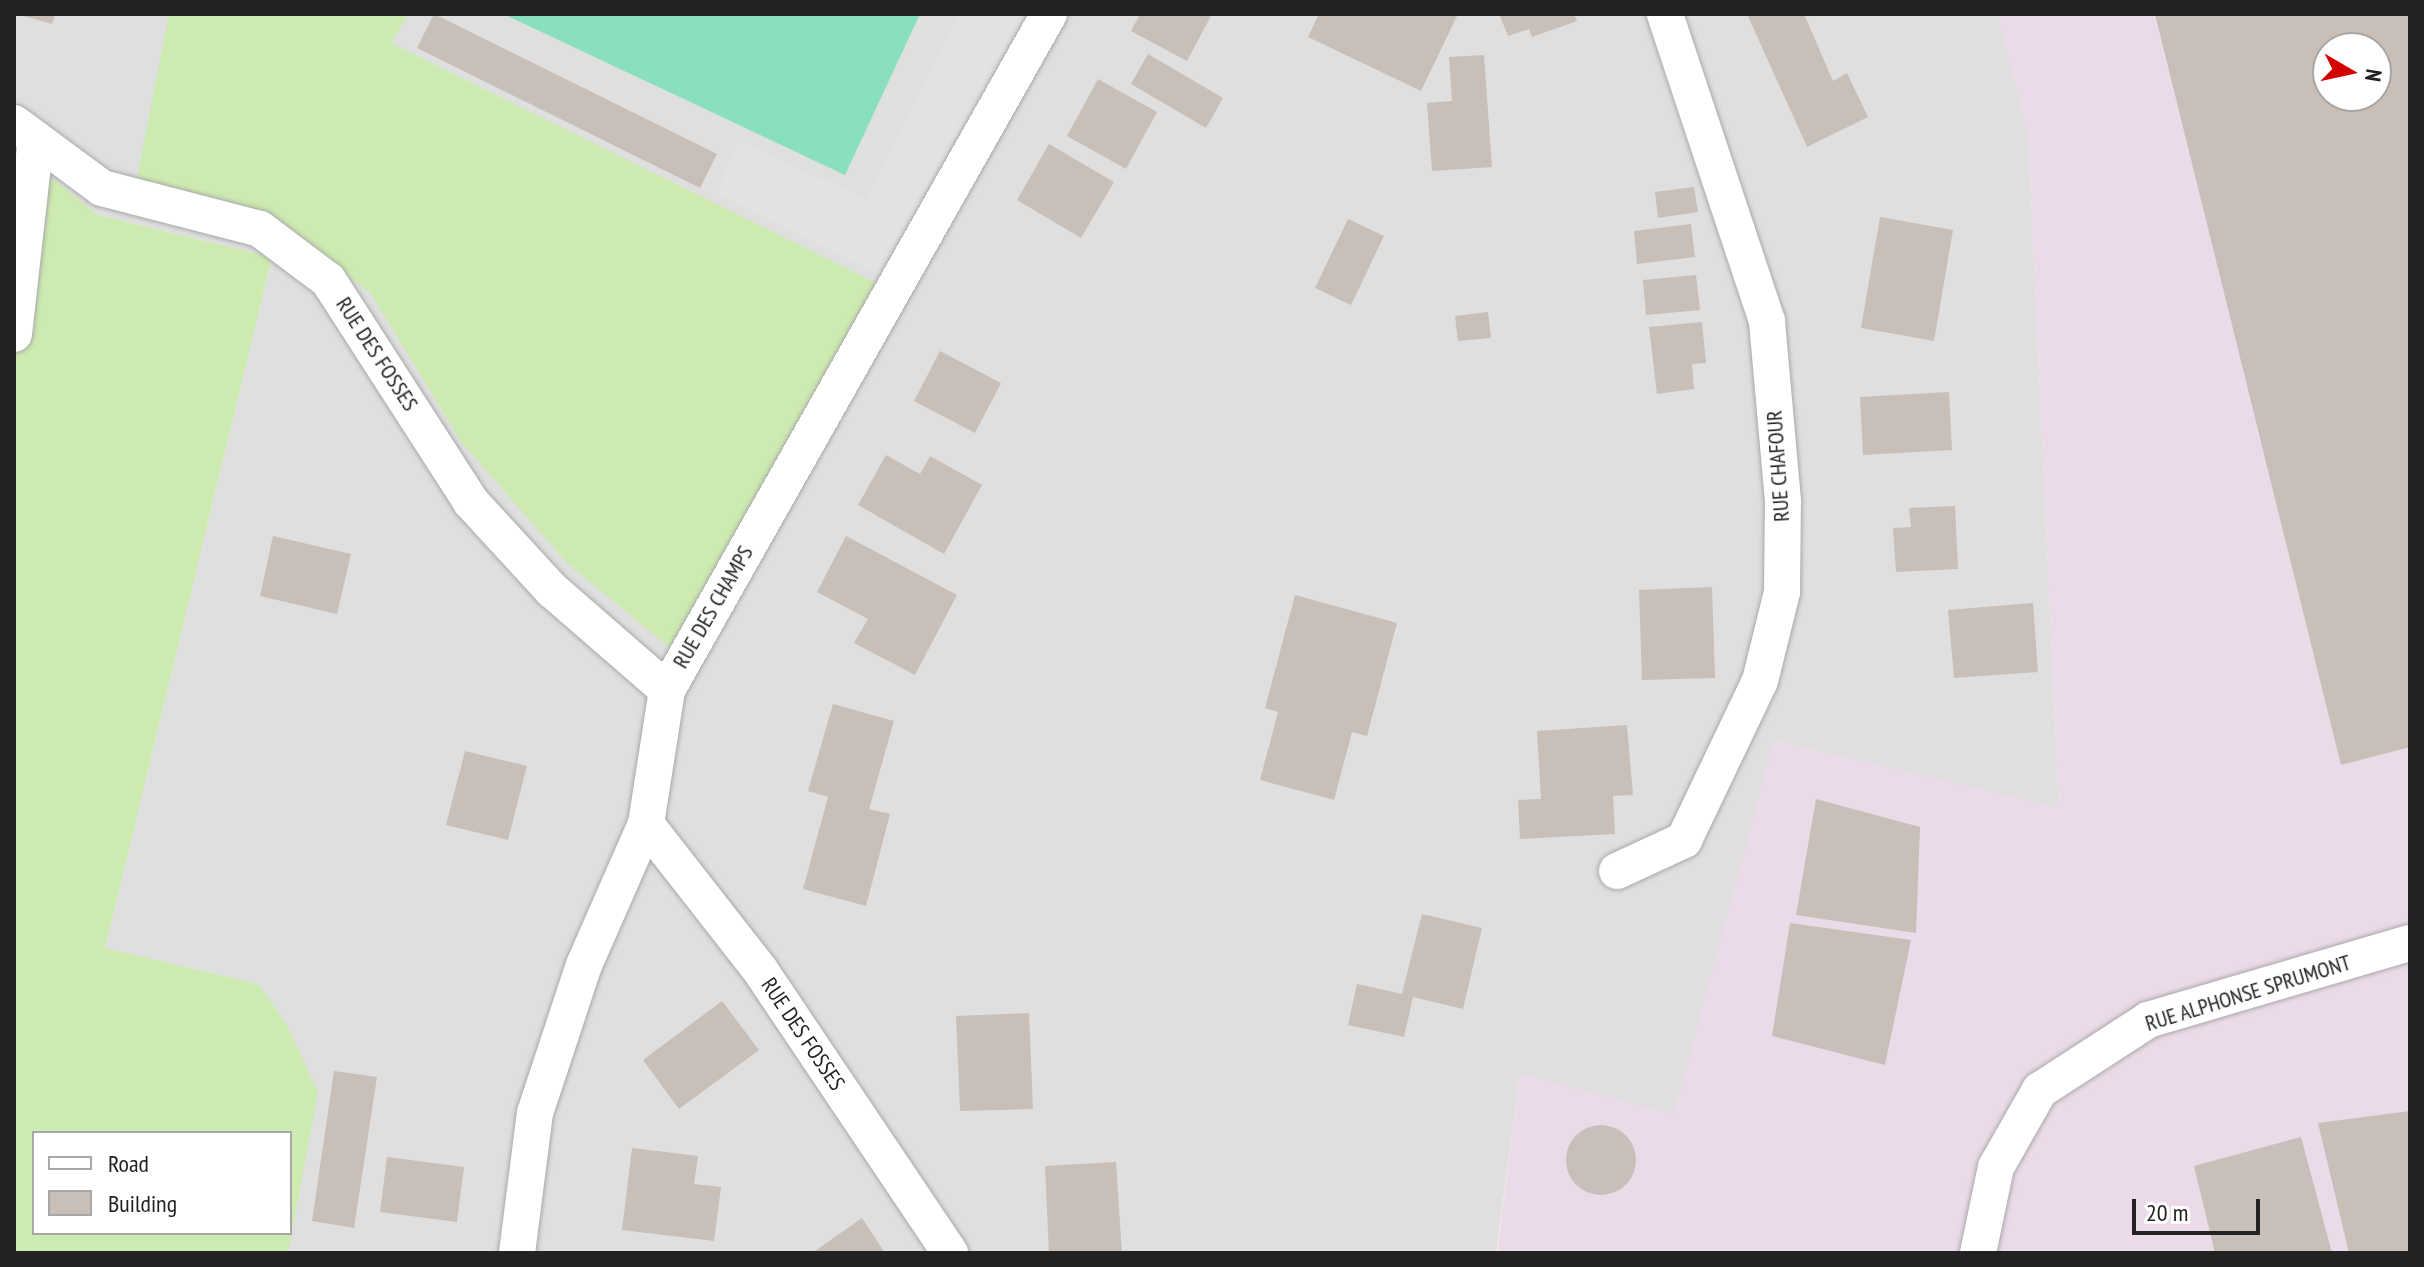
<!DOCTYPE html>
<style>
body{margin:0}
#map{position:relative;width:2424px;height:1267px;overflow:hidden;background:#f2efe9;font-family:"PT Sans Narrow",sans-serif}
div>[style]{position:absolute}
.residential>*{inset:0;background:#e0dfdf}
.industrial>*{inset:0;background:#ebdbe8}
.grass>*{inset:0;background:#cdebb0}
.pitch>*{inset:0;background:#88e0be}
.parking>*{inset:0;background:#e2e2e2}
.building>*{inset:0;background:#c7bfb8}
.round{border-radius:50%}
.roads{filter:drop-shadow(0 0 2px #a9a9a9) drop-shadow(0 0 2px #a9a9a9)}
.minor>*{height:36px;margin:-18px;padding:0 18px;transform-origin:18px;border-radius:18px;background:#fff}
span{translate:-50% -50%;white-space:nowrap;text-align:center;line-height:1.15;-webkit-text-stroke:7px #fff;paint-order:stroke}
.street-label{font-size:22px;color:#222}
.frame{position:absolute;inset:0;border:16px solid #222;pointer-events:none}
.legend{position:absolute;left:32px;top:1131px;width:260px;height:104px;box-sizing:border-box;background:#fff;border:2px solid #a7a7a7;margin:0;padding:10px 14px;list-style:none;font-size:24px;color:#222}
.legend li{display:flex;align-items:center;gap:16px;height:40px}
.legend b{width:40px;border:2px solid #a7a7a7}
.north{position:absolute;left:2312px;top:32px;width:80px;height:80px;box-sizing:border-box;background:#fff;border:2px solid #a7a7a7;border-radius:50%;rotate:99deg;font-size:22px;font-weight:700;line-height:32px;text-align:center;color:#222}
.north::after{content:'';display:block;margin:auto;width:28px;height:36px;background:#d40000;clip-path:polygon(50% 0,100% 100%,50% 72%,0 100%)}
.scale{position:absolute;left:2132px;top:1199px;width:128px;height:36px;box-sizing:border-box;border:4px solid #222;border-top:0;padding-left:10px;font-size:24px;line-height:28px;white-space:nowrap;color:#222;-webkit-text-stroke:6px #fff;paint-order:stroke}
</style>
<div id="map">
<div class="residential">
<div style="clip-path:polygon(14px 14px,1998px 14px,2028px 130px,2059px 809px,1775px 741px,1674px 1116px,1520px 1075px,1496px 1253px,288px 1253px,317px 1092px,258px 984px,105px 948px,272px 257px,98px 215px,14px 148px)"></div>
</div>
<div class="industrial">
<div style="clip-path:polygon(evenodd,1998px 14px,2410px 14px,2410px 1253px,1497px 1253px,1520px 1074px,1674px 1115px,1774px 741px,2059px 808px,2028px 130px,1998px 14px,2328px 48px,2376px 48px,2376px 96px,2328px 96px,2328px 48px)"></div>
</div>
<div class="grass">
<div style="clip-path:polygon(169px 14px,409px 14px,391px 43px,884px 287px,681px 657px,567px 563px,462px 443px,371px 294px,291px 230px,137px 178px)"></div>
<div style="clip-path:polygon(evenodd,14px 148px,98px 215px,272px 257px,105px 948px,258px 984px,286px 1023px,318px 1092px,288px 1253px,14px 1253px,14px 148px,34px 1133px,290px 1133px,290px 1233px,34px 1233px,34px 1133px)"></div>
</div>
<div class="pitch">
<div style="clip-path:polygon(503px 14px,920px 14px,845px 175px)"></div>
</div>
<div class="parking">
<div style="clip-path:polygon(959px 14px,1036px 14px,893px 282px,717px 194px,738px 141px,866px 199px)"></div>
</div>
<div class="building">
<div style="clip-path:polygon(17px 14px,55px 14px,52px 24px)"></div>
<div style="clip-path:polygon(434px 14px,717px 154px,700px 188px,417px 48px)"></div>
<div style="clip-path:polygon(1140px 14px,1212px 14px,1187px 61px,1131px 31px)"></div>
<div style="clip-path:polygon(1319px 14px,1458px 14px,1421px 91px,1308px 37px)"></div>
<div style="clip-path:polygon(1499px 14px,1574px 14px,1577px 21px,1532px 37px,1529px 29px,1508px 36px)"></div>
<div style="clip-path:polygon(1747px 14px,1804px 14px,1833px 81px,1847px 73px,1868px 117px,1807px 147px)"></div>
<div style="clip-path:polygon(evenodd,2155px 14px,2410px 14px,2410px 747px,2341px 765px,2155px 14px,2328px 48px,2376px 48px,2376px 96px,2328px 96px,2328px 48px)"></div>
<div style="clip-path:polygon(1148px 54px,1223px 98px,1206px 128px,1131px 84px)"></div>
<div style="clip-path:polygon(1484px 55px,1492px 167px,1432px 171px,1427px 103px,1452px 101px,1449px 57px)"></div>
<div style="clip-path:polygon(1098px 79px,1157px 112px,1126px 169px,1067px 136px)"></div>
<div style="clip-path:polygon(1049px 144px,1114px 182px,1081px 238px,1017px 200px)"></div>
<div style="clip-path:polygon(1694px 187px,1698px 212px,1658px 218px,1655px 192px)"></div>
<div style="clip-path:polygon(1880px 217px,1953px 230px,1934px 341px,1861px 328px)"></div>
<div style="clip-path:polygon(1348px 219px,1384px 236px,1351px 305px,1315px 288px)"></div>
<div style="clip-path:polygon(1691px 224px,1695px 257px,1637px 264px,1634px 231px)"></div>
<div style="clip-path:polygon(1696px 275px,1700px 310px,1646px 315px,1643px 280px)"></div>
<div style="clip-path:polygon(1488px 312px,1491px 338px,1458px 341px,1455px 316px)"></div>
<div style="clip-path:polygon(1702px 322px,1706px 363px,1692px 364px,1694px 389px,1657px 394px,1649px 327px)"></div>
<div style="clip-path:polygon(940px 351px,1001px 383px,975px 433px,914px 401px)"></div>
<div style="clip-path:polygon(1949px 392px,1952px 450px,1863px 455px,1860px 397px)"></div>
<div style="clip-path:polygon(886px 455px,920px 474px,930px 456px,982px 485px,944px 554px,858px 505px)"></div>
<div style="clip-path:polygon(1955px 506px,1958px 569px,1896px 572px,1893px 528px,1911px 527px,1909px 508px)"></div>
<div style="clip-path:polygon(273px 536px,351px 554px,337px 614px,260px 596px)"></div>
<div style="clip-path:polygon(846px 536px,957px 595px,915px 675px,854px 643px,868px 619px,817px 592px)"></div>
<div style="clip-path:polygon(1712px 587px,1715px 678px,1642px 680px,1639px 590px)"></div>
<div style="clip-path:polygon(1295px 595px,1397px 623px,1367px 736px,1352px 732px,1334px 800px,1260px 780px,1278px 712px,1265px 708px)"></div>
<div style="clip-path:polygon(2033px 603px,2038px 672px,1954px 678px,1948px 610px)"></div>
<div style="clip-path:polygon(833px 704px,894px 721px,869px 809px,890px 814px,866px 906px,803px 889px,828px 797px,808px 791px)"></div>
<div style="clip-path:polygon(1627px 725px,1633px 795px,1613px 796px,1615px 834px,1520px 839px,1518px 800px,1541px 799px,1537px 731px)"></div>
<div style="clip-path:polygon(465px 751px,527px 766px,508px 840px,446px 825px)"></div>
<div style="clip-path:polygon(1816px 799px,1920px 827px,1916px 933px,1796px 915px)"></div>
<div style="clip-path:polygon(1422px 914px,1482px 928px,1463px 1009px,1413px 997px,1404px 1037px,1348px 1025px,1357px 984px,1402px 994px)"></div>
<div style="clip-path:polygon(1790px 923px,1911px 940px,1885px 1065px,1772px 1036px)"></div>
<div style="clip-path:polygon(722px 1001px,759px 1050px,679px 1109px,643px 1060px)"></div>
<div style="clip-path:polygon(1029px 1013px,1033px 1109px,960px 1111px,956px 1016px)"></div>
<div style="clip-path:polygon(334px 1071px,377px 1077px,354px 1228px,312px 1221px)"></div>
<div style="clip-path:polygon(2410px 1111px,2410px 1253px,2349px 1253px,2318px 1123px)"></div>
<div class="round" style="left:1566px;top:1125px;width:70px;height:70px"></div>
<div style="clip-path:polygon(2301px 1137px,2332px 1253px,2215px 1253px,2194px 1166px)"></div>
<div style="clip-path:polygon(632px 1148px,698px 1156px,694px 1184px,721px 1187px,714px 1241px,622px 1230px)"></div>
<div style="clip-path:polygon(387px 1157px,464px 1167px,457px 1222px,380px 1212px)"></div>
<div style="clip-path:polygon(1116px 1162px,1122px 1253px,1049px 1253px,1045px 1166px)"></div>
<div style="clip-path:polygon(862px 1218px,885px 1253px,816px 1253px,815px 1251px)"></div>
</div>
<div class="roads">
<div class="minor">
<div style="left:14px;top:123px;width:109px;rotate:36.5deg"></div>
<div style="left:102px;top:188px;width:163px;rotate:14.5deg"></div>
<div style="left:260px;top:229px;width:85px;rotate:36.9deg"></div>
<div style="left:328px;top:280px;width:264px;rotate:57.2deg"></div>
<div style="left:471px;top:502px;width:120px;rotate:47.4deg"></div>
<div style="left:552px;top:590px;width:152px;rotate:41deg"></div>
<div style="left:14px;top:334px;width:196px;rotate:-83.6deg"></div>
<div style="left:646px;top:824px;width:185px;rotate:52deg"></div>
<div style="left:760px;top:970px;width:341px;rotate:56.1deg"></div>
<div style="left:1617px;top:871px;width:74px;rotate:-24.8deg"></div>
<div style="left:1684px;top:840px;width:176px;rotate:-64.5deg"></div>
<div style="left:1760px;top:681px;width:92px;rotate:-76.1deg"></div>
<div style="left:1782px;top:592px;width:91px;rotate:-89.4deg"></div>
<div style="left:1783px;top:501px;width:181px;rotate:-95.1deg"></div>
<div style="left:1767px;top:321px;width:324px;rotate:-108.4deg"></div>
<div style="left:517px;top:1253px;width:141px;rotate:-82.7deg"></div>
<div style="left:535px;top:1113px;width:156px;rotate:-71.7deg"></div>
<div style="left:584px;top:965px;width:154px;rotate:-66.3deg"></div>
<div style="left:646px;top:824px;width:136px;rotate:-81.1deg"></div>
<div style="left:667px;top:690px;width:776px;rotate:-60.53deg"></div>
<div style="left:1978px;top:1253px;width:88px;rotate:-78.2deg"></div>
<div style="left:1996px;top:1167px;width:89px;rotate:-60.3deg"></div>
<div style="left:2040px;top:1090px;width:129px;rotate:-32.9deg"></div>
<div style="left:2148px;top:1020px;width:273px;rotate:-16.4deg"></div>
</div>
</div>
<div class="street-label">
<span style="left:377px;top:354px;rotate:57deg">RUE DES FOSSES</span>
<span style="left:1778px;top:466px;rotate:-94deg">RUE CHAFOUR</span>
<span style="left:713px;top:607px;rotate:-60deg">RUE DES CHAMPS</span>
<span style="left:2248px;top:993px;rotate:-17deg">RUE ALPHONSE SPRUMONT</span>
<span style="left:803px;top:1034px;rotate:56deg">RUE DES FOSSES</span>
</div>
<div class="frame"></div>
<ul class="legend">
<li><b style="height:10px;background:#fff"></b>Road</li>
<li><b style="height:22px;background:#c7bfb8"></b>Building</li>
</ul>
<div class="north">N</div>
<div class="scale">20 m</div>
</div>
